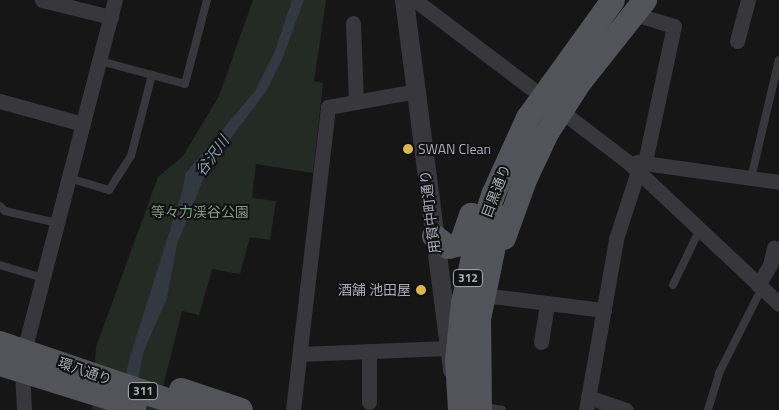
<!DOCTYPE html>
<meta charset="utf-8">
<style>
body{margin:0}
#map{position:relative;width:779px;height:410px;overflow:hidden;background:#161617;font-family:"Titillium Web","Noto Sans JP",sans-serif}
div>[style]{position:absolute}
.green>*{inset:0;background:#242b25}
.water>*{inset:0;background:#323940}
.service>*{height:8px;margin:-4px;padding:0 4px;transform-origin:4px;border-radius:4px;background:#37373c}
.minor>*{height:15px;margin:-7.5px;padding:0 7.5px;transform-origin:7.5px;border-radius:7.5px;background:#37373c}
.tertiary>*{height:19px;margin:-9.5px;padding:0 9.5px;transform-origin:9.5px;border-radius:9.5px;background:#37373c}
.primary>*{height:24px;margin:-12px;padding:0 12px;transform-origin:12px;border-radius:12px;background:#53545a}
.dots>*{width:14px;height:14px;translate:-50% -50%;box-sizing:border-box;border:2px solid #111112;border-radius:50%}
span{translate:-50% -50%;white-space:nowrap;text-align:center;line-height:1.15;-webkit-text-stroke:4px #111112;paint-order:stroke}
.shield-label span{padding:1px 4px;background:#111112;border:1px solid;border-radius:4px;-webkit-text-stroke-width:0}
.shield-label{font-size:12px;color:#a9acb6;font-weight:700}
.poi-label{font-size:14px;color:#a9acb6}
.left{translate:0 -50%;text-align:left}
.right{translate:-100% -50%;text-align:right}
.street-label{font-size:14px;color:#a9acb6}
.park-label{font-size:14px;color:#829e87}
.water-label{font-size:15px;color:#8496ac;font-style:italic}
</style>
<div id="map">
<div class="green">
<div style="clip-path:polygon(253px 0,326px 0,314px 81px,323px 83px,313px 173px,256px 164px,252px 198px,276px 201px,270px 240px,250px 237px,240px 274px,212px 269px,199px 315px,182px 311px,157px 410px,92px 410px,96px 347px,158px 177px,183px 156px,219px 96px)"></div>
</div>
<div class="water">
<div style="clip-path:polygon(292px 0,304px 0,283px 57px,267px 90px,206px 172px,177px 244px,167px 298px,143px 353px,138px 381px,119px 410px,129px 360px,183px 189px,185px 174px,255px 91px,275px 51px)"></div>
</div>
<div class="service">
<div style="left:100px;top:61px;width:88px;rotate:15.1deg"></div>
<div style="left:185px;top:84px;width:87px;rotate:-75.3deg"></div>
<div style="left:69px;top:178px;width:42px;rotate:16.7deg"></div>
<div style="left:109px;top:190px;width:40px;rotate:-57.1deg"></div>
<div style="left:131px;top:156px;width:84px;rotate:-75.5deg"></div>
<div style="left:751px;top:178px;width:121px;rotate:-76.7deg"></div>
<div style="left:0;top:206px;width:7px;rotate:45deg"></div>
<div style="left:5px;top:211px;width:53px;rotate:13deg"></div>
<div style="left:0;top:265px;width:45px;rotate:16.8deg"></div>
<div style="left:673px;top:285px;width:62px;rotate:-64.3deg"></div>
<div style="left:484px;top:407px;width:18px;rotate:9deg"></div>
<div style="left:708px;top:410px;width:39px;rotate:-73deg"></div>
<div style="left:719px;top:373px;width:95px;rotate:-63.2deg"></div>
</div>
<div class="minor">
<div style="left:42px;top:0;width:71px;rotate:13.8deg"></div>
<div style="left:415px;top:0;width:146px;rotate:37.2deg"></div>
<div style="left:353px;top:23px;width:79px;rotate:87.8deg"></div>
<div style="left:737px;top:41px;width:42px;rotate:-75deg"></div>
<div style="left:0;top:101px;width:86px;rotate:15.5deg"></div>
<div style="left:561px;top:111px;width:84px;rotate:37.3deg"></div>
<div style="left:628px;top:162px;width:207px;rotate:43.2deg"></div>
<div style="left:637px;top:162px;width:143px;rotate:8deg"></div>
<div style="left:758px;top:285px;width:23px;rotate:-59deg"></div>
<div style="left:770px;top:265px;width:18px;rotate:-77deg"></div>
<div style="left:483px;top:295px;width:122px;rotate:7.1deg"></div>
<div style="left:541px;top:342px;width:39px;rotate:-81deg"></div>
<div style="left:24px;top:351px;width:363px;rotate:-75.5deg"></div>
<div style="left:369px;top:351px;width:51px;rotate:90deg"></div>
<div style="left:300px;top:354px;width:147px;rotate:-2.3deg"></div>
<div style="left:22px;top:371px;width:39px;rotate:87deg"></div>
<div style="left:588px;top:397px;width:40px;rotate:18.9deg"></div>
<div style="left:293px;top:410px;width:305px;rotate:-83.4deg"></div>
<div style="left:328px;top:107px;width:89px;rotate:-10.3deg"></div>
<div style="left:586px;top:410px;width:174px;rotate:-80deg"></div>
<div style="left:616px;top:239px;width:71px;rotate:-72.1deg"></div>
<div style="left:638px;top:171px;width:11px;rotate:-52deg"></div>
<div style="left:645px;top:162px;width:139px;rotate:-78deg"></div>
<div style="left:674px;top:26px;width:42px;rotate:-163.3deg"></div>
</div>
<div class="tertiary">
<div style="left:404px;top:0;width:373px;rotate:82.6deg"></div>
</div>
<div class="primary">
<div style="left:434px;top:236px;width:18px;rotate:38deg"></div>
<div style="left:448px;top:247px;width:13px;rotate:-13deg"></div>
<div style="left:461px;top:244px;width:31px;rotate:-71deg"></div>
<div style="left:504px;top:238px;width:62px;rotate:-70.1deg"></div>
<div style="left:525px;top:180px;width:52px;rotate:-64.9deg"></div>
<div style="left:547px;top:133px;width:61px;rotate:-57.1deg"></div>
<div style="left:580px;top:82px;width:105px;rotate:-51.6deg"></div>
<div style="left:0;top:343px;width:208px;rotate:18.8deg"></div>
<div style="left:0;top:364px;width:141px;rotate:17.3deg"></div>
<div style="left:181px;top:390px;width:63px;rotate:18.4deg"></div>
<div style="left:460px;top:410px;width:50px;rotate:-93.4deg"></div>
<div style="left:457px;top:360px;width:57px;rotate:-84deg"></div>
<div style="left:463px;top:303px;width:47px;rotate:-77.7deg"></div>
<div style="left:473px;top:257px;width:65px;rotate:-72.1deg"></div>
<div style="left:493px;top:195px;width:85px;rotate:-65.6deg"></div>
<div style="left:528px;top:118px;width:145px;rotate:-54.2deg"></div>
<div style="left:480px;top:410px;width:91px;rotate:-90.6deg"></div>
<div style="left:479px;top:319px;width:104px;rotate:-78.4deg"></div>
</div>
<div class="dots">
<div style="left:408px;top:149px;background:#dcb749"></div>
<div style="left:421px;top:290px;background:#dcb749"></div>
</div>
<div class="shield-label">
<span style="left:468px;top:278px">312</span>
<span style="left:143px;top:391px">311</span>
</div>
<div class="poi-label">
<span class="left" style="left:418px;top:149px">SWAN Clean</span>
<span class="right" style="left:411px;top:290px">酒舗 池田屋</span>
</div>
<div class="street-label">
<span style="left:496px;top:191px;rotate:-69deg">目黒通り</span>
<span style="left:430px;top:212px;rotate:-97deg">用賀中町通り</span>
<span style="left:85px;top:371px;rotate:19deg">環八通り</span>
</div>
<div class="park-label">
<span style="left:200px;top:212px">等々力渓谷公園</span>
</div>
<div class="water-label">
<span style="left:212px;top:156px;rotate:-54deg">谷沢川</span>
</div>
</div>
